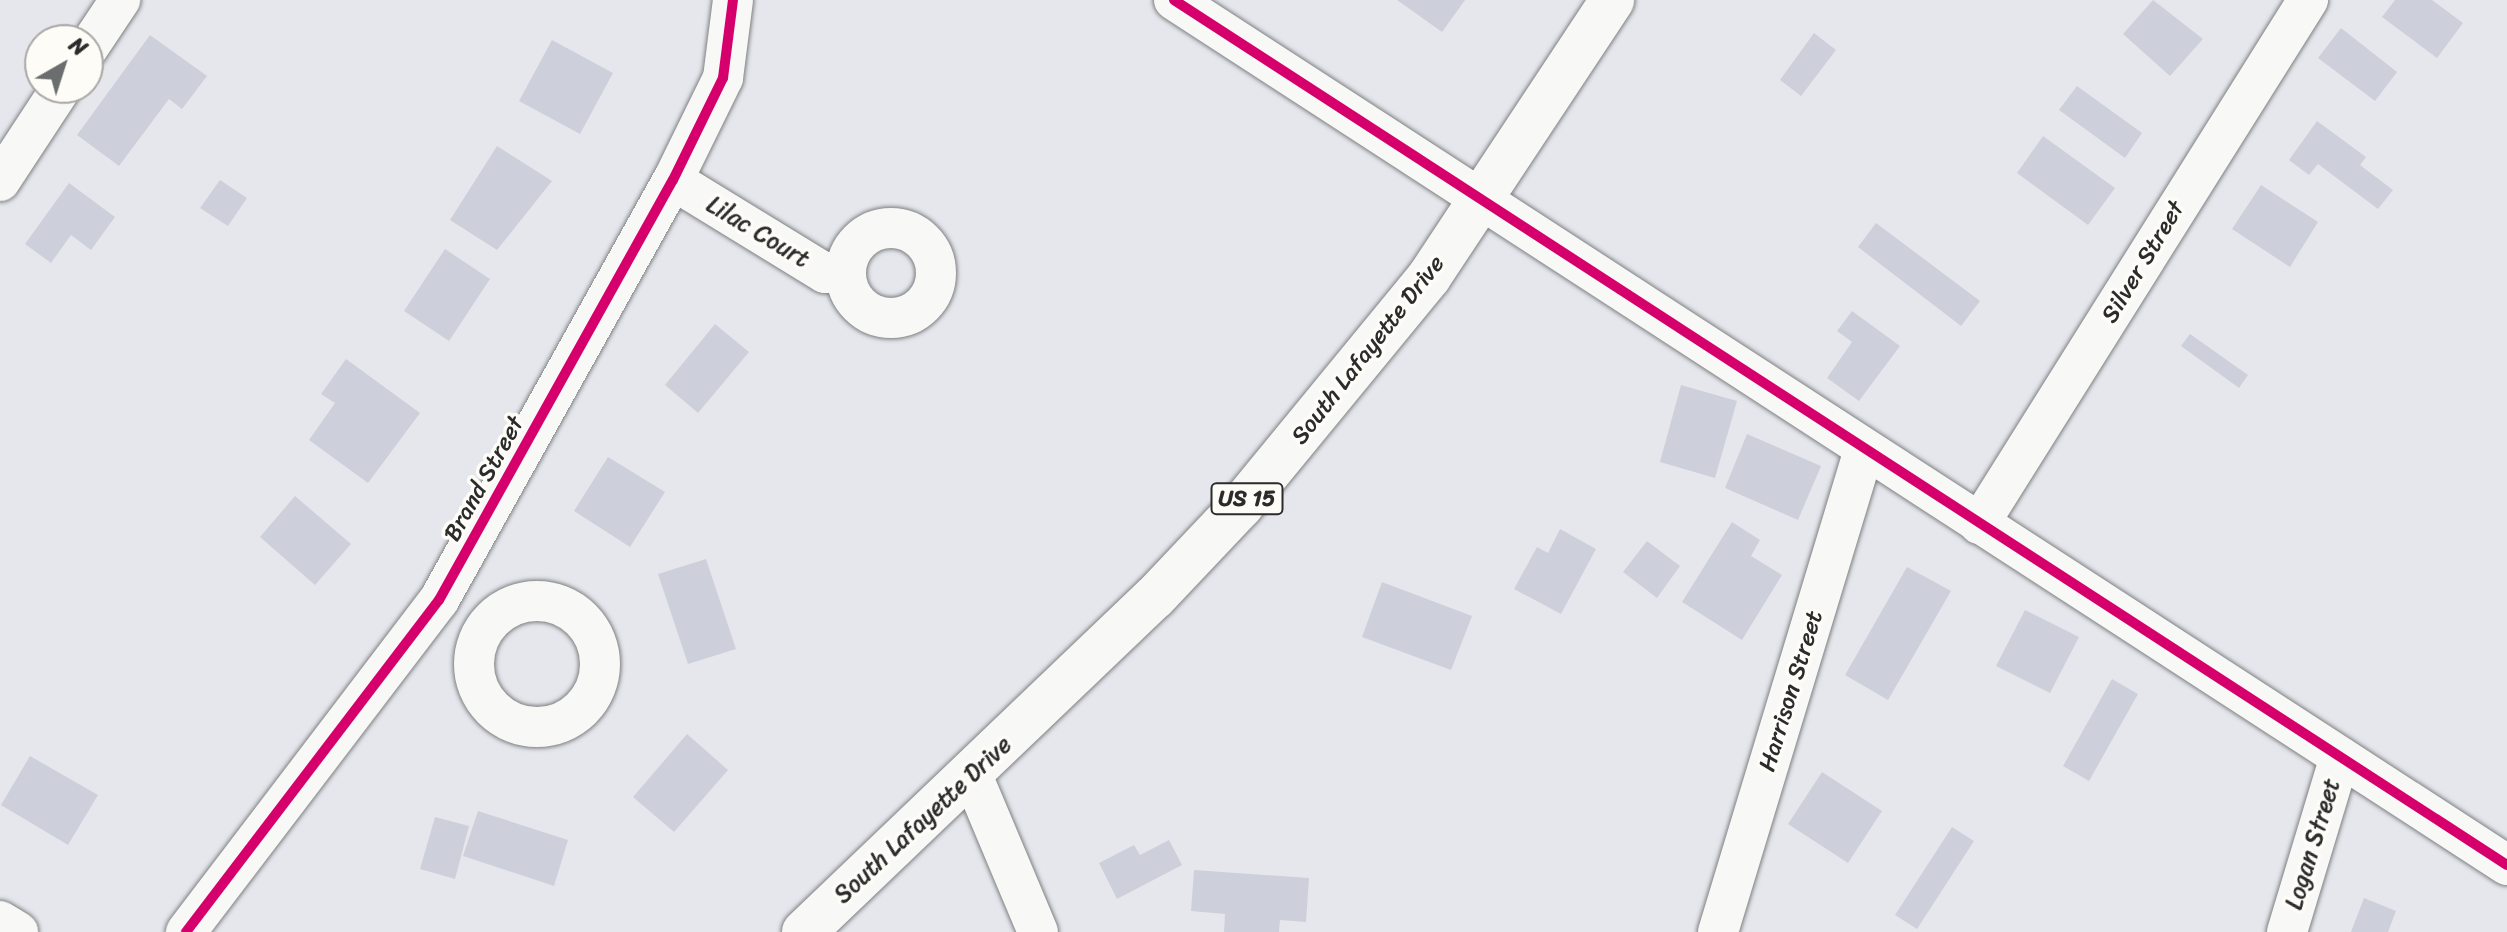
<!DOCTYPE html>
<style>
body{margin:0}
#map{position:relative;width:2507px;height:932px;overflow:hidden;background:#e6e7ed;font-family:Sriracha,sans-serif}
div>[style]{position:absolute}
.building>*{inset:0;background:#cdd0db}
.roads{filter:drop-shadow(0 0 2px #7f8082) drop-shadow(0 0 2px #7f8082)}
.minor>*{height:40px;margin:-20px;padding:0 20px;transform-origin:20px;border-radius:20px;background:#f8f8f7}
.minor>.ring{margin:-20px;padding:0;box-sizing:content-box;background:none;border:40px solid #f8f8f7;border-radius:50%}
.primary>*{height:44px;margin:-22px;padding:0 22px;transform-origin:22px;border-radius:22px;background:#f8f8f7}
.cycleway>*{height:10px;margin:-5px;padding:0 5px;transform-origin:5px;border-radius:5px;background:#d6006c}
span{translate:-50% -50%;white-space:nowrap;text-align:center;line-height:1.15;-webkit-text-stroke:7px #fdfcf7;paint-order:stroke}
.shield-label span{padding:2px 6px;background:#fdfcf7;border:2px solid;border-radius:6px;-webkit-text-stroke-width:0}
.shield-label{font-size:22px;color:#2b2b2b;font-weight:700}
.street-label{font-size:24px;color:#2b2b2b}
.north{position:absolute;left:24px;top:24px;width:80px;height:80px;box-sizing:border-box;background:#fdfcf7;border:2px solid #a9a8a5;border-radius:50%;rotate:39deg;font-size:22px;font-weight:700;line-height:32px;text-align:center;color:#2b2b2b}
.north::after{content:'';display:block;margin:auto;width:28px;height:36px;background:#6c6d6f;clip-path:polygon(50% 0,100% 100%,50% 72%,0 100%)}
</style>
<div id="map">
<div class="building">
<div style="clip-path:polygon(1397px 0,1465px 0,1442px 32px)"></div>
<div style="clip-path:polygon(2153px 0,2203px 39px,2170px 76px,2123px 34px)"></div>
<div style="clip-path:polygon(2395px 0,2432px 0,2463px 23px,2437px 58px,2382px 17px)"></div>
<div style="clip-path:polygon(2341px 28px,2397px 72px,2375px 101px,2318px 58px)"></div>
<div style="clip-path:polygon(1814px 33px,1836px 50px,1801px 96px,1780px 80px)"></div>
<div style="clip-path:polygon(150px 35px,207px 76px,182px 109px,169px 99px,119px 166px,77px 135px)"></div>
<div style="clip-path:polygon(552px 40px,613px 73px,580px 134px,519px 101px)"></div>
<div style="clip-path:polygon(2077px 86px,2142px 133px,2125px 158px,2059px 110px)"></div>
<div style="clip-path:polygon(2317px 121px,2366px 157px,2360px 165px,2393px 190px,2378px 209px,2318px 164px,2309px 175px,2289px 160px)"></div>
<div style="clip-path:polygon(2043px 136px,2115px 188px,2088px 225px,2017px 173px)"></div>
<div style="clip-path:polygon(497px 146px,552px 181px,497px 250px,450px 220px)"></div>
<div style="clip-path:polygon(220px 180px,247px 198px,228px 226px,200px 208px)"></div>
<div style="clip-path:polygon(69px 183px,115px 217px,91px 250px,71px 235px,51px 263px,25px 244px)"></div>
<div style="clip-path:polygon(2261px 185px,2318px 222px,2290px 267px,2232px 229px)"></div>
<div style="clip-path:polygon(1876px 223px,1980px 301px,1961px 326px,1858px 247px)"></div>
<div style="clip-path:polygon(445px 249px,490px 279px,449px 341px,404px 311px)"></div>
<div style="clip-path:polygon(1852px 311px,1900px 346px,1859px 401px,1827px 378px,1852px 342px,1837px 331px)"></div>
<div style="clip-path:polygon(715px 324px,749px 352px,698px 413px,665px 385px)"></div>
<div style="clip-path:polygon(2190px 334px,2248px 375px,2239px 388px,2181px 346px)"></div>
<div style="clip-path:polygon(346px 359px,420px 413px,368px 483px,309px 440px,335px 403px,321px 394px)"></div>
<div style="clip-path:polygon(1681px 385px,1737px 401px,1715px 478px,1660px 462px)"></div>
<div style="clip-path:polygon(1747px 434px,1821px 466px,1798px 520px,1725px 488px)"></div>
<div style="clip-path:polygon(608px 457px,665px 492px,630px 547px,574px 511px)"></div>
<div style="clip-path:polygon(295px 496px,351px 544px,315px 585px,260px 537px)"></div>
<div style="clip-path:polygon(1732px 522px,1760px 540px,1751px 556px,1782px 575px,1742px 640px,1682px 602px)"></div>
<div style="clip-path:polygon(1560px 529px,1596px 549px,1561px 614px,1514px 589px,1537px 547px,1548px 553px)"></div>
<div style="clip-path:polygon(1647px 541px,1680px 566px,1657px 598px,1623px 572px)"></div>
<div style="clip-path:polygon(706px 559px,736px 649px,688px 664px,658px 574px)"></div>
<div style="clip-path:polygon(1907px 567px,1951px 591px,1888px 700px,1845px 675px)"></div>
<div style="clip-path:polygon(1382px 582px,1472px 616px,1451px 670px,1362px 637px)"></div>
<div style="clip-path:polygon(2025px 610px,2079px 637px,2050px 693px,1996px 666px)"></div>
<div style="clip-path:polygon(2112px 679px,2138px 694px,2089px 781px,2063px 766px)"></div>
<div style="clip-path:polygon(687px 734px,728px 770px,674px 832px,633px 797px)"></div>
<div style="clip-path:polygon(30px 756px,98px 795px,68px 845px,1px 805px)"></div>
<div style="clip-path:polygon(1822px 772px,1882px 811px,1848px 863px,1788px 824px)"></div>
<div style="clip-path:polygon(478px 811px,568px 840px,554px 886px,463px 856px)"></div>
<div style="clip-path:polygon(435px 817px,469px 826px,455px 879px,420px 869px)"></div>
<div style="clip-path:polygon(1952px 827px,1974px 841px,1917px 929px,1895px 915px)"></div>
<div style="clip-path:polygon(1169px 840px,1182px 865px,1117px 899px,1099px 863px,1134px 845px,1140px 855px)"></div>
<div style="clip-path:polygon(1194px 870px,1309px 878px,1306px 922px,1280px 920px,1279px 932px,1224px 932px,1225px 914px,1191px 911px)"></div>
<div style="clip-path:polygon(2364px 898px,2396px 911px,2388px 932px,2351px 932px)"></div>
</div>
<div class="roads">
<div class="minor">
<div style="left:1174px;top:0;width:1589px;rotate:32.98deg"></div>
<div style="left:88px;top:48px;width:58px;rotate:-56.3deg"></div>
<div style="left:673px;top:180px;width:178px;rotate:31.5deg"></div>
<div style="left:825px;top:273px;width:20px;rotate:-3deg"></div>
<div style="left:0;top:181px;width:111px;rotate:-56.7deg"></div>
<div class="ring" style="left:846px;top:228px;width:50px;height:50px"></div>
<div style="left:1979px;top:524px;width:619px;rotate:-57.88deg"></div>
<div class="ring" style="left:474px;top:601px;width:86px;height:86px"></div>
<div style="left:972px;top:775px;width:170px;rotate:67.2deg"></div>
<div style="left:0;top:921px;width:21px;rotate:31deg"></div>
<div style="left:186px;top:932px;width:417px;rotate:-52.7deg"></div>
<div style="left:439px;top:600px;width:481px;rotate:-60.9deg"></div>
<div style="left:673px;top:180px;width:114px;rotate:-63.9deg"></div>
<div style="left:723px;top:78px;width:79px;rotate:-82.7deg"></div>
<div style="left:1718px;top:932px;width:504px;rotate:-73.15deg"></div>
<div style="left:2287px;top:932px;width:183px;rotate:-73.2deg"></div>
</div>
<div class="primary">
<div style="left:804px;top:932px;width:485px;rotate:-43.7deg"></div>
<div style="left:1155px;top:597px;width:125px;rotate:-46.6deg"></div>
<div style="left:1241px;top:506px;width:296px;rotate:-50.6deg"></div>
<div style="left:1429px;top:277px;width:332px;rotate:-56.5deg"></div>
</div>
</div>
<div class="cycleway">
<div style="left:1174px;top:0;width:1589px;rotate:32.98deg"></div>
<div style="left:186px;top:932px;width:417px;rotate:-52.7deg"></div>
<div style="left:439px;top:600px;width:481px;rotate:-60.9deg"></div>
<div style="left:673px;top:180px;width:114px;rotate:-63.9deg"></div>
<div style="left:723px;top:78px;width:79px;rotate:-82.7deg"></div>
</div>
<div class="shield-label">
<span style="left:1247px;top:499px">US 15</span>
</div>
<div class="street-label">
<span style="left:758px;top:232px;rotate:31deg">Lilac Court</span>
<span style="left:2143px;top:262px;rotate:-59deg">Silver Street</span>
<span style="left:1368px;top:350px;rotate:-52deg">South Lafayette Drive</span>
<span style="left:484px;top:479px;rotate:-61deg">Brand Street</span>
<span style="left:1791px;top:691px;rotate:-73deg">Harrison Street</span>
<span style="left:923px;top:820px;rotate:-43deg">South Lafayette Drive</span>
<span style="left:2313px;top:844px;rotate:-73deg">Logan Street</span>
</div>
<div class="north">N</div>
</div>
